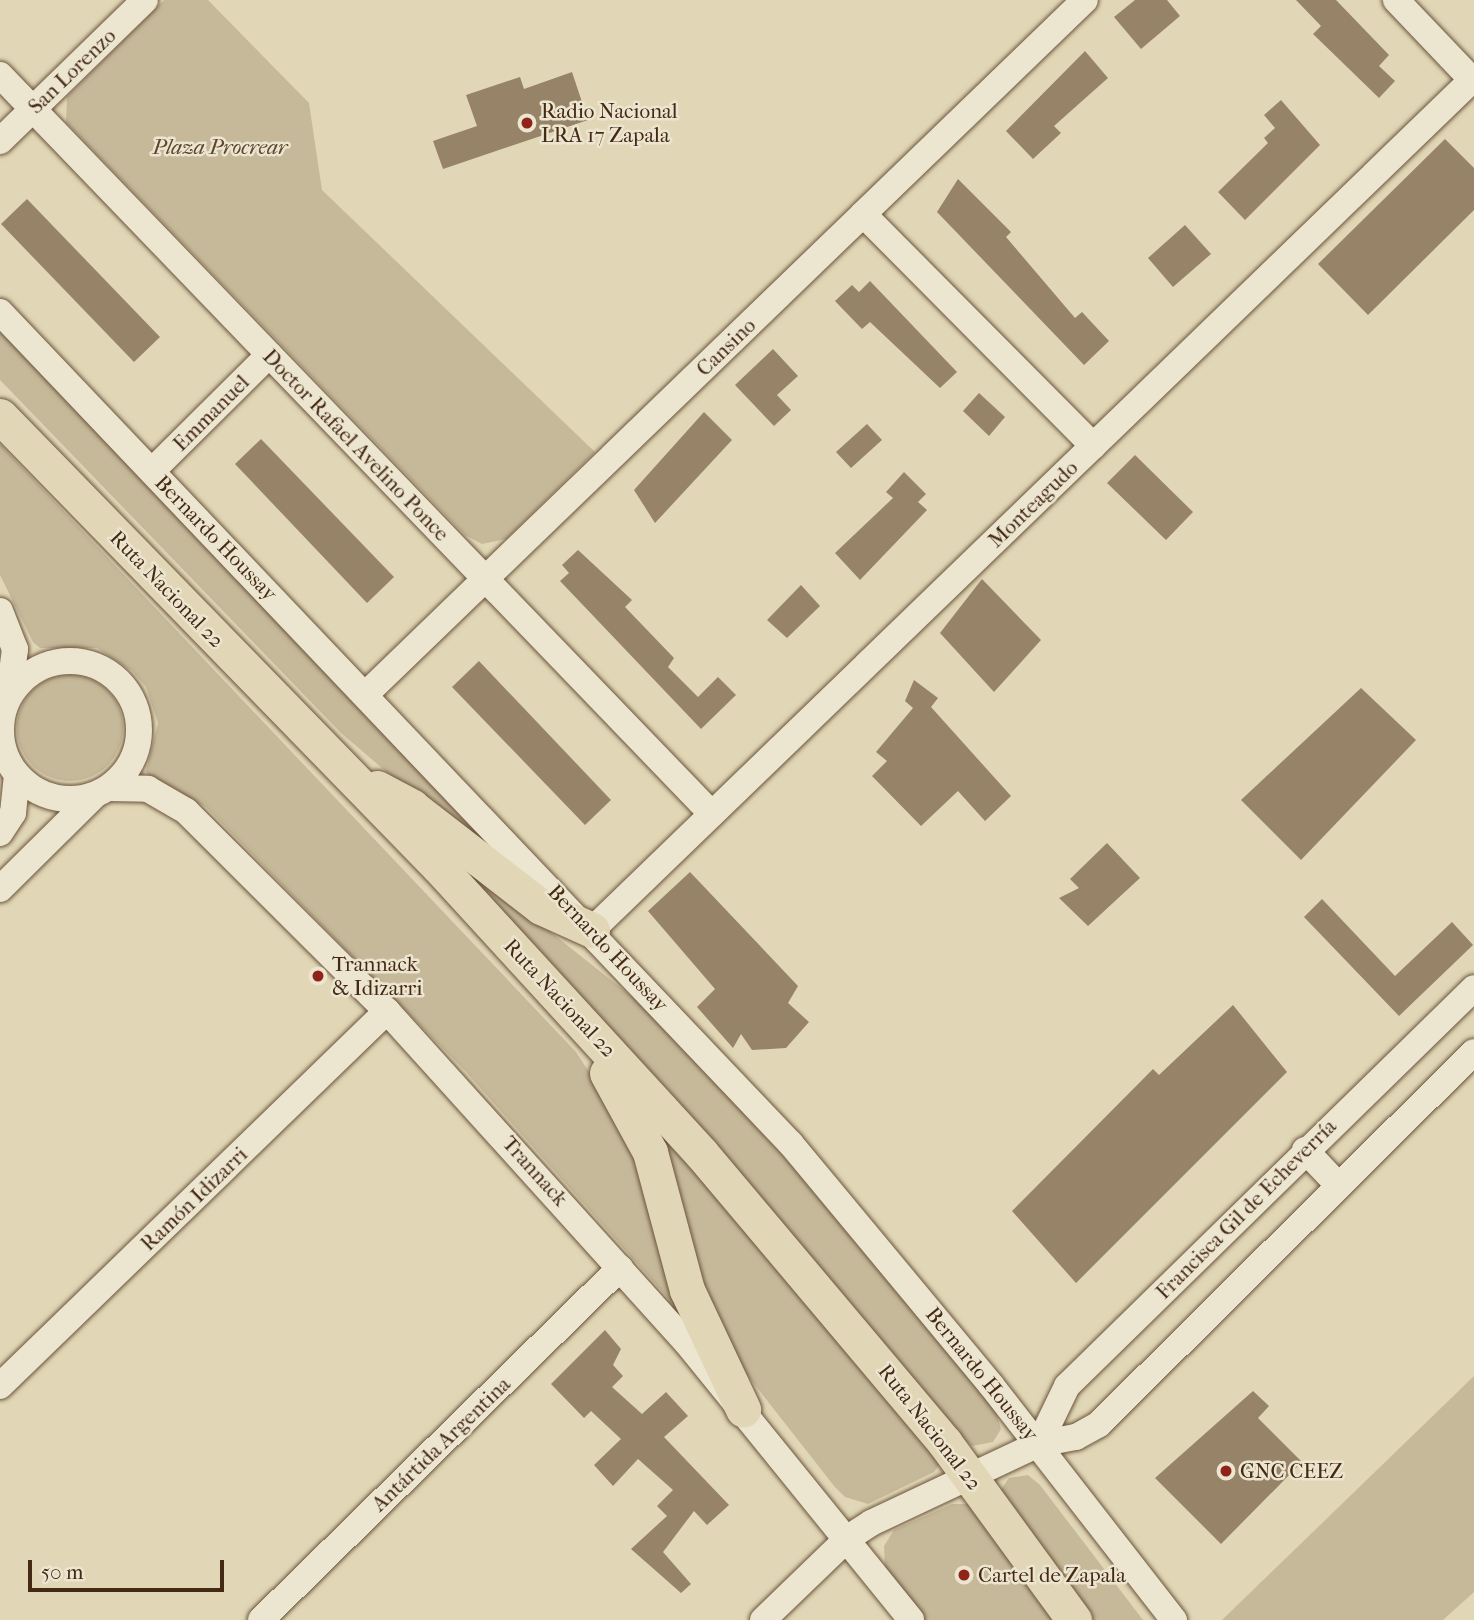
<!DOCTYPE html>
<meta charset="utf-8">
<style>
body{margin:0}
#map{position:relative;width:1474px;height:1620px;overflow:hidden;background:#e1d7b6;font-family:"IM FELL French Canon",serif}
div>[style]{position:absolute}
.green>*{inset:0;background:#c6b99a}
.round{border-radius:50%}
.building>*{inset:0;background:#968368}
.roads{filter:drop-shadow(0 0 2px #6b543c) drop-shadow(0 0 2px #6b543c)}
.minor>*{height:26px;margin:-13px;padding:0 13px;transform-origin:13px;border-radius:13px;background:#ece5d0}
.minor>.ring{margin:-13px;padding:0;box-sizing:content-box;background:none;border:26px solid #ece5d0;border-radius:50%}
.major>*{height:35px;margin:-17.5px;padding:0 17.5px;transform-origin:17.5px;border-radius:17.5px;background:#e1d7b6}
.dots>*{width:19px;height:19px;translate:-50% -50%;box-sizing:border-box;border:4px solid #ece5d0;border-radius:50%}
span{translate:-50% -50%;white-space:nowrap;text-align:center;line-height:1.15;-webkit-text-stroke:5px #ece5d0;paint-order:stroke}
.street-label{font-size:21px;color:#442914}
.poi-label{font-size:21px;color:#442914}
.left{translate:0 -50%;text-align:left}
.park-label{font-size:21px;color:#5e462f;font-style:italic}
.scale{position:absolute;left:28px;top:1560px;width:196px;height:32px;box-sizing:border-box;border:4px solid #442914;border-top:0;padding-left:9px;font-size:21px;line-height:24px;white-space:nowrap;color:#442914;-webkit-text-stroke:5px #ece5d0;paint-order:stroke}
</style>
<div id="map">
<div class="green">
<div style="clip-path:polygon(164px 0,208px 0,309px 103px,322px 190px,595px 452px,506px 539px,482px 544px,465px 535px,66px 122px,67px 97px)"></div>
<div style="clip-path:polygon(0 329px,490px 843px,403px 786px,341px 733px,0 380px)"></div>
<div style="clip-path:polygon(0 444px,576px 1052px,633px 1140px,687px 1319px,466px 1072px,206px 807px,150px 779px,146px 771px,158px 723px,146px 687px,132px 671px,97px 648px,40px 648px,33px 642px,0 575px)"></div>
<div class="round" style="left:17px;top:675px;width:106px;height:106px"></div>
<div style="clip-path:polygon(432px 838px,650px 1011px,819px 1195px,996px 1412px,1001px 1429px,993px 1442px,972px 1446px,957px 1434px,669px 1091px)"></div>
<div style="clip-path:polygon(644px 1114px,791px 1278px,940px 1464px,934px 1472px,868px 1504px,845px 1497px,834px 1486px,715px 1334px)"></div>
<div style="clip-path:polygon(1474px 1376px,1474px 1592px,1443px 1620px,1222px 1620px)"></div>
<div style="clip-path:polygon(1028px 1475px,1040px 1485px,1143px 1620px,1088px 1620px,1000px 1491px,1009px 1478px)"></div>
<div style="clip-path:polygon(952px 1504px,972px 1504px,1057px 1620px,924px 1620px,885px 1568px,884px 1546px,894px 1530px)"></div>
</div>
<div class="building">
<div style="clip-path:polygon(1135px 0,1167px 0,1180px 16px,1141px 49px,1114px 17px)"></div>
<div style="clip-path:polygon(1296px 0,1336px 0,1389px 55px,1379px 66px,1395px 81px,1379px 98px,1313px 34px,1321px 26px)"></div>
<div style="clip-path:polygon(1085px 51px,1108px 78px,1054px 126px,1061px 133px,1033px 159px,1006px 131px)"></div>
<div style="clip-path:polygon(572px 72px,588px 120px,443px 169px,433px 141px,477px 126px,466px 95px,520px 77px,524px 89px)"></div>
<div style="clip-path:polygon(1281px 100px,1320px 145px,1245px 220px,1218px 192px,1268px 143px,1264px 138px,1275px 128px,1264px 115px)"></div>
<div style="clip-path:polygon(1445px 139px,1474px 168px,1474px 210px,1368px 315px,1318px 264px)"></div>
<div style="clip-path:polygon(958px 179px,1011px 232px,1006px 237px,1075px 318px,1082px 312px,1109px 341px,1084px 365px,937px 212px)"></div>
<div style="clip-path:polygon(27px 199px,160px 337px,134px 362px,1px 224px)"></div>
<div style="clip-path:polygon(1185px 225px,1211px 254px,1173px 287px,1148px 258px)"></div>
<div style="clip-path:polygon(870px 281px,957px 372px,940px 388px,870px 322px,862px 329px,835px 301px,852px 285px,859px 292px)"></div>
<div style="clip-path:polygon(773px 349px,798px 376px,777px 395px,791px 410px,774px 426px,735px 385px)"></div>
<div style="clip-path:polygon(979px 393px,1005px 417px,989px 436px,963px 411px)"></div>
<div style="clip-path:polygon(704px 412px,732px 440px,655px 523px,634px 490px)"></div>
<div style="clip-path:polygon(867px 424px,882px 440px,851px 468px,836px 452px)"></div>
<div style="clip-path:polygon(261px 439px,394px 577px,367px 603px,235px 464px)"></div>
<div style="clip-path:polygon(1135px 455px,1193px 512px,1166px 540px,1107px 483px)"></div>
<div style="clip-path:polygon(904px 472px,926px 494px,918px 502px,927px 510px,860px 580px,835px 553px,893px 498px,886px 492px)"></div>
<div style="clip-path:polygon(578px 550px,632px 600px,625px 607px,674px 658px,668px 667px,698px 697px,718px 677px,736px 695px,701px 729px,560px 581px,569px 573px,562px 565px)"></div>
<div style="clip-path:polygon(982px 579px,1041px 640px,994px 692px,940px 633px)"></div>
<div style="clip-path:polygon(801px 585px,820px 606px,787px 638px,767px 620px)"></div>
<div style="clip-path:polygon(479px 661px,611px 800px,585px 825px,452px 687px)"></div>
<div style="clip-path:polygon(914px 680px,938px 698px,931px 707px,1011px 796px,985px 821px,958px 791px,921px 826px,872px 776px,887px 761px,876px 752px,913px 708px,905px 701px)"></div>
<div style="clip-path:polygon(1361px 688px,1416px 740px,1301px 860px,1241px 800px)"></div>
<div style="clip-path:polygon(1107px 843px,1140px 878px,1088px 926px,1059px 898px,1079px 888px,1070px 879px)"></div>
<div style="clip-path:polygon(690px 872px,798px 986px,788px 1003px,809px 1022px,786px 1048px,752px 1050px,741px 1034px,733px 1048px,697px 1007px,715px 989px,648px 911px)"></div>
<div style="clip-path:polygon(1322px 899px,1395px 976px,1452px 922px,1473px 945px,1399px 1016px,1304px 917px)"></div>
<div style="clip-path:polygon(1233px 1005px,1287px 1072px,1076px 1283px,1012px 1211px,1153px 1069px,1159px 1075px)"></div>
<div style="clip-path:polygon(605px 1330px,621px 1349px,613px 1365px,623px 1376px,612px 1387px,642px 1414px,666px 1392px,688px 1416px,664px 1437px,729px 1505px,707px 1525px,694px 1511px,663px 1552px,691px 1584px,681px 1593px,631px 1549px,667px 1516px,657px 1506px,673px 1490px,638px 1459px,613px 1486px,594px 1465px,621px 1439px,591px 1411px,584px 1418px,551px 1384px)"></div>
<div style="clip-path:polygon(1253px 1391px,1269px 1406px,1258px 1418px,1302px 1462px,1221px 1544px,1155px 1478px)"></div>
</div>
<div class="roads">
<div class="minor">
<div style="left:1396px;top:0;width:113px;rotate:46.4deg"></div>
<div style="left:0;top:75px;width:1026px;rotate:46.07deg"></div>
<div style="left:0;top:141px;width:202px;rotate:-44.2deg"></div>
<div style="left:863px;top:214px;width:327px;rotate:45.2deg"></div>
<div style="left:0;top:312px;width:1148px;rotate:46.45deg"></div>
<div style="left:791px;top:1144px;width:313px;rotate:50.3deg"></div>
<div style="left:991px;top:1385px;width:298px;rotate:52.1deg"></div>
<div style="left:152px;top:471px;width:165px;rotate:-44.8deg"></div>
<div style="left:0;top:611px;width:41px;rotate:68.5deg"></div>
<div style="left:15px;top:649px;width:47px;rotate:97.3deg"></div>
<div class="ring" style="left:1px;top:661px;width:112px;height:112px"></div>
<div style="left:366px;top:694px;width:999px;rotate:-43.99deg"></div>
<div style="left:109px;top:788px;width:39px;rotate:1deg"></div>
<div style="left:148px;top:789px;width:44px;rotate:30.1deg"></div>
<div style="left:186px;top:811px;width:284px;rotate:44.9deg"></div>
<div style="left:387px;top:1011px;width:447px;rotate:47.9deg"></div>
<div style="left:687px;top:1343px;width:356px;rotate:51deg"></div>
<div style="left:0;top:833px;width:24px;rotate:-57deg"></div>
<div style="left:13px;top:813px;width:37px;rotate:-84deg"></div>
<div style="left:0;top:889px;width:134px;rotate:-44.7deg"></div>
<div style="left:592px;top:930px;width:1226px;rotate:-44.01deg"></div>
<div style="left:1305px;top:1150px;width:47px;rotate:46.7deg"></div>
<div style="left:0;top:1386px;width:539px;rotate:-44.1deg"></div>
<div style="left:1039px;top:1444px;width:64px;rotate:-64.2deg"></div>
<div style="left:1067px;top:1386px;width:569px;rotate:-44.36deg"></div>
<div style="left:261px;top:1620px;width:503px;rotate:-44.44deg"></div>
<div style="left:763px;top:1620px;width:118px;rotate:-44deg"></div>
<div style="left:848px;top:1538px;width:27px;rotate:-33deg"></div>
<div style="left:871px;top:1523px;width:186px;rotate:-25.2deg"></div>
<div style="left:1039px;top:1444px;width:38px;rotate:-11deg"></div>
<div style="left:1076px;top:1437px;width:26px;rotate:-29deg"></div>
<div style="left:1099px;top:1424px;width:528px;rotate:-44.77deg"></div>
</div>
<div class="major">
<div style="left:0;top:416px;width:629px;rotate:45.77deg"></div>
<div style="left:439px;top:867px;width:388px;rotate:47.5deg"></div>
<div style="left:701px;top:1153px;width:379px;rotate:49.9deg"></div>
<div style="left:945px;top:1443px;width:219px;rotate:53.9deg"></div>
<div style="left:377px;top:788px;width:40px;rotate:28deg"></div>
<div style="left:412px;top:807px;width:163px;rotate:37.8deg"></div>
<div style="left:541px;top:907px;width:56px;rotate:24.3deg"></div>
<div style="left:607px;top:1073px;width:90px;rotate:61.4deg"></div>
<div style="left:650px;top:1152px;width:143px;rotate:75deg"></div>
<div style="left:687px;top:1290px;width:132px;rotate:64.8deg"></div>
</div>
</div>
<div class="dots">
<div style="left:527px;top:123px;background:#8f2418"></div>
<div style="left:318px;top:976px;background:#8f2418"></div>
<div style="left:1226px;top:1471px;background:#8f2418"></div>
<div style="left:964px;top:1575px;background:#8f2418"></div>
</div>
<div class="street-label">
<span style="left:72px;top:71px;rotate:-44deg">San Lorenzo</span>
<span style="left:726px;top:347px;rotate:-44deg">Cansino</span>
<span style="left:211px;top:413px;rotate:-45deg">Emmanuel</span>
<span style="left:356px;top:445px;rotate:46deg">Doctor Rafael Avelino Ponce</span>
<span style="left:1033px;top:504px;rotate:-44deg">Monteagudo</span>
<span style="left:216px;top:538px;rotate:46deg">Bernardo Houssay</span>
<span style="left:167px;top:589px;rotate:46deg">Ruta Nacional 22</span>
<span style="left:608px;top:948px;rotate:47deg">Bernardo Houssay</span>
<span style="left:560px;top:998px;rotate:47deg">Ruta Nacional 22</span>
<span style="left:535px;top:1171px;rotate:48deg">Trannack</span>
<span style="left:194px;top:1199px;rotate:-44deg">Ramón Idizarri</span>
<span style="left:1246px;top:1209px;rotate:-45deg">Francisca Gil de Echeverría</span>
<span style="left:982px;top:1374px;rotate:51deg">Bernardo Houssay</span>
<span style="left:930px;top:1427px;rotate:52deg">Ruta Nacional 22</span>
<span style="left:441px;top:1444px;rotate:-44deg">Antártida Argentina</span>
</div>
<div class="poi-label">
<span class="left" style="left:541px;top:123px">Radio Nacional<br>LRA 17 Zapala</span>
<span class="left" style="left:332px;top:976px">Trannack<br>&amp; Idizarri</span>
<span class="left" style="left:1240px;top:1471px">GNC CEEZ</span>
<span class="left" style="left:978px;top:1575px">Cartel de Zapala</span>
</div>
<div class="park-label">
<span style="left:220px;top:147px">Plaza Procrear</span>
</div>
<div class="scale">50 m</div>
</div>
